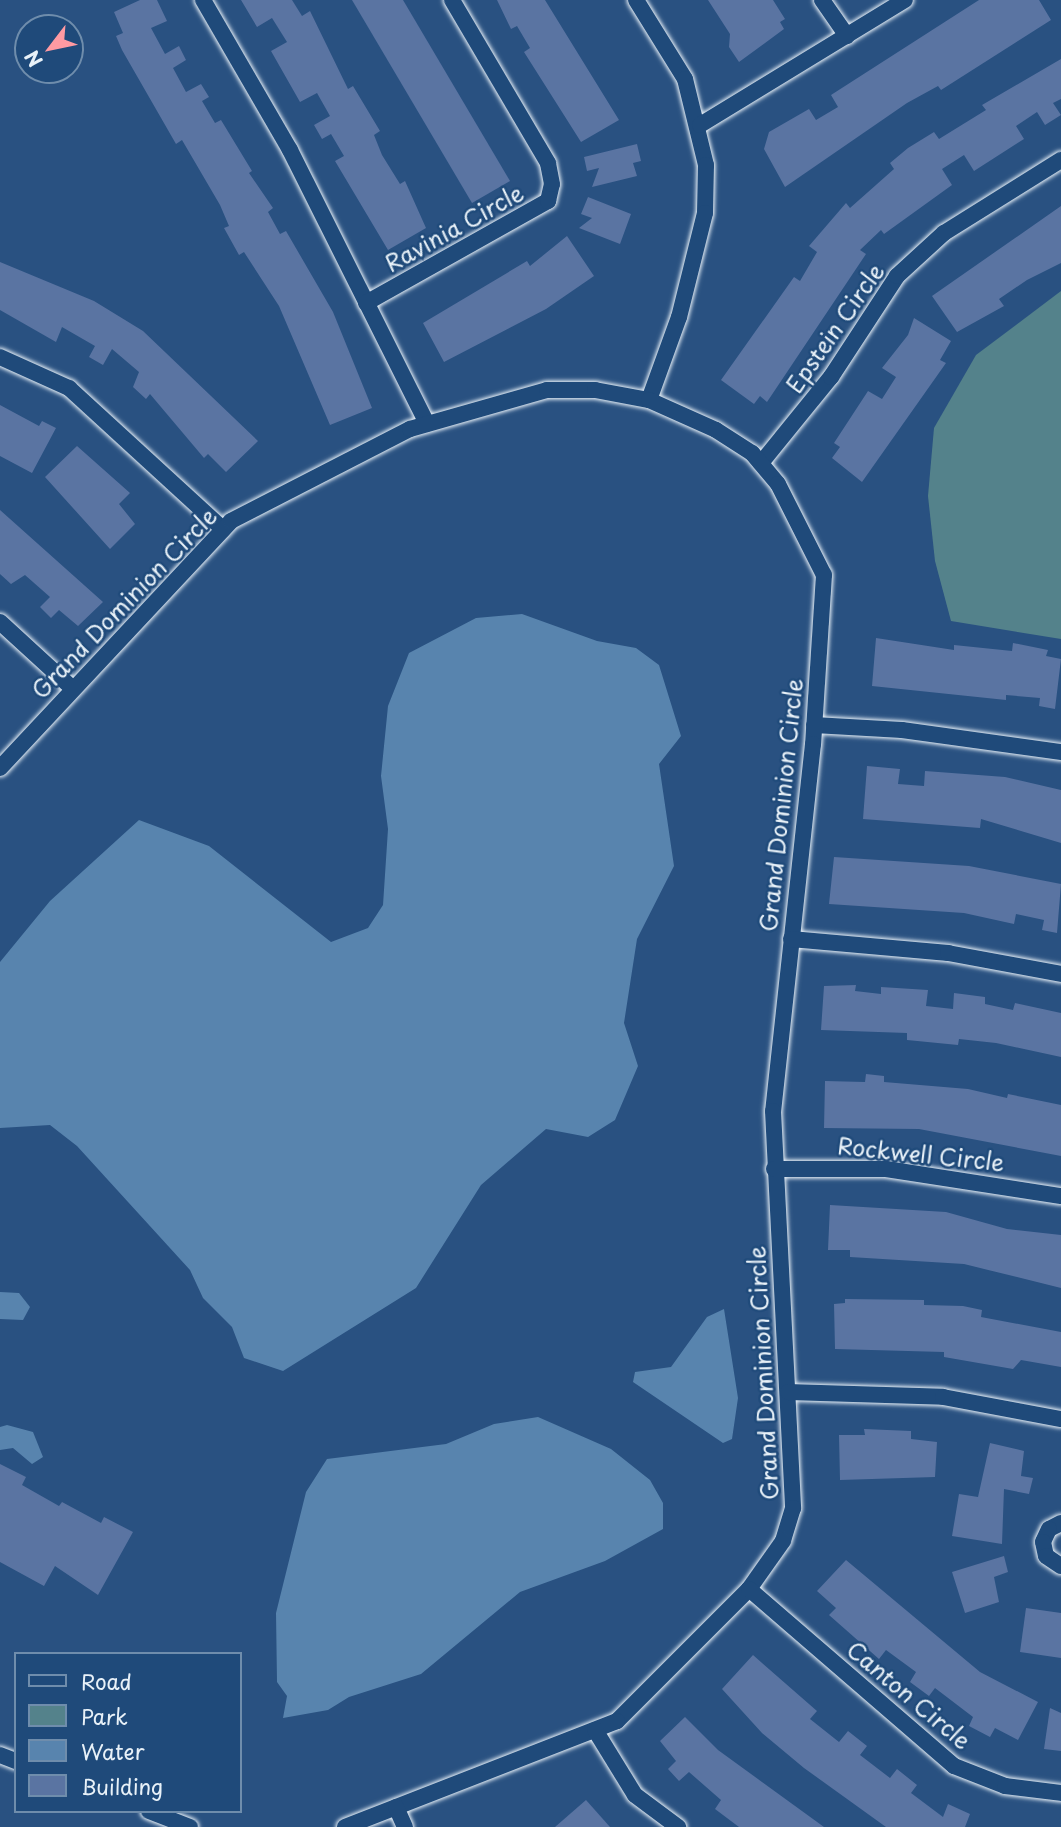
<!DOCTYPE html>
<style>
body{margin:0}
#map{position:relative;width:1061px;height:1827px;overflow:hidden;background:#295181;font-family:"Playpen Sans",sans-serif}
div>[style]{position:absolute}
.green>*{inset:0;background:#54828b}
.water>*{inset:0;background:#5884ae}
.building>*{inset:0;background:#5a74a2}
.roads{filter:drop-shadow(0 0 2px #e8f1f8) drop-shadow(0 0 2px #e8f1f8)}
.minor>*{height:16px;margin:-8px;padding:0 8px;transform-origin:8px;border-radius:8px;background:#1f4a7a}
span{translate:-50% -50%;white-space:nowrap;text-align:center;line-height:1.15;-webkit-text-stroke:5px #1f4a7a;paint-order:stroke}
.street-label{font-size:23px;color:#e8f1f8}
.legend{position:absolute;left:14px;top:1652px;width:228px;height:161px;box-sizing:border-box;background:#1f4a7a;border:2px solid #6f8dac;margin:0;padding:9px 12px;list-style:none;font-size:21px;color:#e8f1f8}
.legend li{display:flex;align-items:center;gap:14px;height:35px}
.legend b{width:35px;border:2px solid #6f8dac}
.north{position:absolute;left:14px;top:14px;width:70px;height:70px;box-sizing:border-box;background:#1f4a7a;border:2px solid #6f8dac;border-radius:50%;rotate:238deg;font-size:19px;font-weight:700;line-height:28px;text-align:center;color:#e8f1f8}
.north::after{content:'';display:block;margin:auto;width:24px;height:32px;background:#ff9aa2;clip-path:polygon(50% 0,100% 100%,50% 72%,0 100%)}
</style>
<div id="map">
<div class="green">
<div style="clip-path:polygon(1061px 291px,1061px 639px,951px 621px,935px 561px,928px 496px,934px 428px,976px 355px)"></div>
</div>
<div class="water">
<div style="clip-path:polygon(522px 614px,597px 641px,636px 648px,659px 665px,681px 736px,659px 764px,674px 866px,637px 939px,624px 1023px,638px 1066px,615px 1120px,588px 1137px,546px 1129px,481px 1185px,416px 1288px,283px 1371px,244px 1358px,232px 1327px,203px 1298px,190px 1270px,77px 1146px,50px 1125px,0 1128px,0 962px,50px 901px,139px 820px,209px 846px,331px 942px,368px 928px,383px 905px,388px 829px,381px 776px,388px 706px,409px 653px,476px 618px)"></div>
<div style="clip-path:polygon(0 1292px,19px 1293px,30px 1307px,23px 1320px,0 1319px)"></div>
<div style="clip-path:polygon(724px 1309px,738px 1398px,732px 1439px,723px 1443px,633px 1382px,635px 1372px,671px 1367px,707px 1317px)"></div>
<div style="clip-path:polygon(538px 1417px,611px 1449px,650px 1480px,663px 1503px,663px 1529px,605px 1561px,520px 1592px,421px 1674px,349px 1697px,328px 1710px,283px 1718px,287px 1696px,277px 1682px,276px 1613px,306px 1492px,327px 1459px,446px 1444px,494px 1424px)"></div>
<div style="clip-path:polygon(7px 1425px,33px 1432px,43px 1457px,32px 1464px,13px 1448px,0 1450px,0 1427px)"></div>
</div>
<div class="building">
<div style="clip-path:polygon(140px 0,157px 0,167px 21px,151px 28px,165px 54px,179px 46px,186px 60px,173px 68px,186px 92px,201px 84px,209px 97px,202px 101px,215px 123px,221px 120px,252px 171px,249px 173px,273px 208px,268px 212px,280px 234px,286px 231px,333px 312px,372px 408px,330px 425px,279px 306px,244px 252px,239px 255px,224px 228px,229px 226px,220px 205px,182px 140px,176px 144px,122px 50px,116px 36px,123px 33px,114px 12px)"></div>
<div style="clip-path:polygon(241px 0,292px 0,302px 16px,310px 11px,348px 89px,353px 86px,380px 131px,374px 135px,382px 155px,400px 184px,405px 181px,426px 228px,388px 250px,335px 161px,344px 156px,331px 134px,322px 139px,314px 125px,330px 116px,317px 93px,300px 102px,271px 51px,287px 42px,272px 18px,257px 27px)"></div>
<div style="clip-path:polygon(352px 0,403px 0,510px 181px,472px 203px)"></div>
<div style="clip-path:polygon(497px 0,545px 0,619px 120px,581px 142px,524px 52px,530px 48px,517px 26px,511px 29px)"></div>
<div style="clip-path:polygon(708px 0,773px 0,785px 19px,780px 22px,784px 29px,739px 62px,729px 47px,730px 34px)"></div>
<div style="clip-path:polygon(979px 0,1039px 0,1051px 20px,941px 90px,938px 86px,907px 103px,785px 187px,764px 149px,769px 132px,809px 109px,816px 120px,838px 107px,831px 95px)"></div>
<div style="clip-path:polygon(1061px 59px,1061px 99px,1053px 103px,1061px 115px,1045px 125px,1037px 112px,1016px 126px,1024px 139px,974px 171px,964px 155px,942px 169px,952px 185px,884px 234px,881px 230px,860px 250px,866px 254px,767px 402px,760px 396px,754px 404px,721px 380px,794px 277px,800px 281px,817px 252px,809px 246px,846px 203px,850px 208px,894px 169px,890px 163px,908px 148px,934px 132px,939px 139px,986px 110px,982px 105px)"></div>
<div style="clip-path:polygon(637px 144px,641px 161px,633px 163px,637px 176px,592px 187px,599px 168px,587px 171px,584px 157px)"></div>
<div style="clip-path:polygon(588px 197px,631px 214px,620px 244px,579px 228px,592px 218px,581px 214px)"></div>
<div style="clip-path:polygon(1061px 206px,1061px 263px,1027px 280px,999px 299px,1004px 306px,957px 332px,932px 296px)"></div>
<div style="clip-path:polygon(567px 236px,594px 276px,546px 309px,444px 362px,423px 323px,527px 261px,530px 266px)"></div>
<div style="clip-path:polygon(0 262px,94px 301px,143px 331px,258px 441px,226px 472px,208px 454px,204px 458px,150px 394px,146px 399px,133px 387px,139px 372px,112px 349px,103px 365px,89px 357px,95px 346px,62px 327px,56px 342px,0 310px)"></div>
<div style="clip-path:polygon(914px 318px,951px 341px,940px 360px,946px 363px,862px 482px,832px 458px,840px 447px,834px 443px,868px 391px,882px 399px,896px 377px,882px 368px,908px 335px)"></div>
<div style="clip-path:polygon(0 405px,39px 426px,42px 421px,56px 428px,32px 473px,0 456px)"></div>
<div style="clip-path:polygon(77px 446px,130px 493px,119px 504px,135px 524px,110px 549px,45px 477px)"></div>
<div style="clip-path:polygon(0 510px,103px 602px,78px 626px,59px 610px,51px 618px,40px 607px,50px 597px,25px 575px,11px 584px,0 574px)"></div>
<div style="clip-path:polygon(876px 638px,954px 650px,954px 645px,1012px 651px,1013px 643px,1048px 650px,1046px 656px,1061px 659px,1055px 709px,1039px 706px,1040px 698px,1006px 695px,1006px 700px,872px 686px)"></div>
<div style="clip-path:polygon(867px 766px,900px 769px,898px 784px,924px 786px,925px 771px,1005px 777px,1061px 790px,1061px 843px,981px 819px,980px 828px,863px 819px)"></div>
<div style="clip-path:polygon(834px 857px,969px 866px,1061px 884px,1057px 933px,1042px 930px,1044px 920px,1016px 914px,1014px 924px,964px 913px,829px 904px)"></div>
<div style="clip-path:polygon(856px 985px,855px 991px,881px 994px,881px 987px,928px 990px,926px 1006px,953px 1009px,954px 993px,985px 997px,985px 1004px,1013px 1010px,1015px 1003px,1061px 1013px,1061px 1057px,996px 1043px,959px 1039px,958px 1045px,907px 1040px,907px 1033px,821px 1030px,824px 986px)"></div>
<div style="clip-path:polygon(866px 1074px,884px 1076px,884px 1082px,968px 1089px,1007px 1098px,1008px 1094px,1061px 1105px,1061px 1156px,919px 1129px,824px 1128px,825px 1081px,865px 1082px)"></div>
<div style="clip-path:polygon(830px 1205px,946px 1212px,1007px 1229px,1061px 1235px,1061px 1288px,964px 1264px,850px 1257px,850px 1250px,828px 1250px)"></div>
<div style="clip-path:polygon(845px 1299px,924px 1300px,924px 1305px,963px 1306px,982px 1310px,981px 1317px,1061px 1332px,1061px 1367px,1021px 1360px,1013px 1369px,944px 1357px,944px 1352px,835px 1349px,834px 1304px,845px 1303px)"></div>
<div style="clip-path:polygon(864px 1429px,911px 1431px,911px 1439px,937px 1442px,935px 1477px,840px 1480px,839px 1435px,865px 1435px)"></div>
<div style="clip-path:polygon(990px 1443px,1024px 1451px,1021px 1476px,1033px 1478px,1029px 1494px,1004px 1489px,1002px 1544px,952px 1536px,959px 1494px,978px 1497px)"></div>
<div style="clip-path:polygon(0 1464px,26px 1477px,22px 1485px,59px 1506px,62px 1502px,101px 1523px,104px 1517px,133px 1532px,98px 1595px,55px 1566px,44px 1586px,0 1562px)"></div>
<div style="clip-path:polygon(1004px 1556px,1008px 1572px,994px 1577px,999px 1602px,965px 1613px,952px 1572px)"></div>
<div style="clip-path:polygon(846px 1560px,980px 1672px,1038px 1702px,1018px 1740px,995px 1728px,990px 1737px,969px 1726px,973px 1717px,935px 1688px,929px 1696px,910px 1682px,916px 1672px,886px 1650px,879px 1659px,829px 1615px,836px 1608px,817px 1591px)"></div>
<div style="clip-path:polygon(1026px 1608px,1061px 1613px,1061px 1658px,1020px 1652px)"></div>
<div style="clip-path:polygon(753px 1655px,817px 1711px,810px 1719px,839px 1742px,848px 1731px,867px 1746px,860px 1755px,890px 1778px,897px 1769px,917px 1785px,911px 1793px,943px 1817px,948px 1804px,970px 1814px,965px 1827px,886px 1827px,804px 1768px,762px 1733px,722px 1689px)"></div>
<div style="clip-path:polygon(1050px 1708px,1061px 1713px,1061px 1751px,1044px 1749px)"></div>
<div style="clip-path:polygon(685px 1717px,718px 1750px,824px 1827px,739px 1827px,715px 1809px,721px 1800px,689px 1772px,679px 1781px,668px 1769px,676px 1761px,660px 1741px)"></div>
<div style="clip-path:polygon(586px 1800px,610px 1827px,555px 1827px)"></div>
</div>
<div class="roads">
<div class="minor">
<div style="left:203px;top:0;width:173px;rotate:59.9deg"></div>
<div style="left:290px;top:150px;width:306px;rotate:63.4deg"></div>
<div style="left:636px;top:0;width:93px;rotate:58.2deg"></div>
<div style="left:685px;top:79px;width:89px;rotate:76.3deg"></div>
<div style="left:706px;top:165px;width:48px;rotate:91.2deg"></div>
<div style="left:705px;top:213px;width:107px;rotate:104deg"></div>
<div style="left:679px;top:317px;width:88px;rotate:109.9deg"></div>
<div style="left:822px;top:0;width:44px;rotate:55.2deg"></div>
<div style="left:700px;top:125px;width:240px;rotate:-31.4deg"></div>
<div style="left:366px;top:303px;width:209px;rotate:-29.3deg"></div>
<div style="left:548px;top:201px;width:17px;rotate:-77deg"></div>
<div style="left:552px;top:184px;width:21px;rotate:-101deg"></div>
<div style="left:548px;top:163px;width:189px;rotate:-120.5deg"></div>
<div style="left:0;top:357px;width:76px;rotate:24.2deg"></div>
<div style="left:69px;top:388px;width:209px;rotate:42.5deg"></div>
<div style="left:761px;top:463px;width:111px;rotate:-50.9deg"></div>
<div style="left:831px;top:377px;width:121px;rotate:-56.8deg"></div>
<div style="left:897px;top:276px;width:64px;rotate:-42.5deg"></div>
<div style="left:944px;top:233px;width:138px;rotate:-32deg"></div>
<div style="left:0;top:622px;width:99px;rotate:42.5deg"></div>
<div style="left:814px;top:725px;width:88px;rotate:3.3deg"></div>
<div style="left:902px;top:730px;width:161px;rotate:7.9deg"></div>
<div style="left:0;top:768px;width:338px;rotate:-46.9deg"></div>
<div style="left:231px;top:521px;width:201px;rotate:-27.2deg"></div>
<div style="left:410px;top:429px;width:142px;rotate:-15.9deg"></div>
<div style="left:547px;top:390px;width:48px"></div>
<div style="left:595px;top:390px;width:55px;rotate:10.5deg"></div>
<div style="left:649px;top:400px;width:73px;rotate:24.1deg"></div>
<div style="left:716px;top:430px;width:43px;rotate:32.6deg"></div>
<div style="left:752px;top:453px;width:40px;rotate:50deg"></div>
<div style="left:778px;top:484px;width:102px;rotate:63.2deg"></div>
<div style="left:824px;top:575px;width:169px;rotate:93.7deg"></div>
<div style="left:813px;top:744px;width:369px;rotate:96.2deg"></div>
<div style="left:773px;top:1111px;width:398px;rotate:87.1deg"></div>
<div style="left:793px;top:1508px;width:34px;rotate:107deg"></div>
<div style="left:783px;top:1541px;width:59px;rotate:125.3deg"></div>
<div style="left:749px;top:1589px;width:187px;rotate:135deg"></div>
<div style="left:617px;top:1721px;width:292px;rotate:158.7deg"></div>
<div style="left:791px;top:939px;width:158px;rotate:5.1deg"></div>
<div style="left:948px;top:953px;width:115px;rotate:10.5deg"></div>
<div style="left:774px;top:1169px;width:112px"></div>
<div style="left:886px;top:1169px;width:177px;rotate:8.8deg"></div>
<div style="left:788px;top:1392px;width:155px;rotate:1.8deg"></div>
<div style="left:943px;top:1397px;width:120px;rotate:10.6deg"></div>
<div style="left:1061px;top:1523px;width:13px;rotate:153deg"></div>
<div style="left:1049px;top:1529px;width:14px;rotate:115deg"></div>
<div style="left:1043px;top:1542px;width:14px;rotate:78deg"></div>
<div style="left:1046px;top:1556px;width:18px;rotate:34deg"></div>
<div style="left:749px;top:1589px;width:271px;rotate:40.8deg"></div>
<div style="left:954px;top:1766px;width:55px;rotate:21.4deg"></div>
<div style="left:1005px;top:1786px;width:56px;rotate:7.1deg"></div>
<div style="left:595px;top:1730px;width:76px;rotate:58.4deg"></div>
<div style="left:635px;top:1795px;width:54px;rotate:36.7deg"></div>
<div style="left:0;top:1755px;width:17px;rotate:21deg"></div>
<div style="left:396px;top:1807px;width:22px;rotate:66deg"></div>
<div style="left:149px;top:1811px;width:44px;rotate:21.3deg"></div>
</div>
</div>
<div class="street-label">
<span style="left:454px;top:228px;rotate:-29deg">Ravinia Circle</span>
<span style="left:835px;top:328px;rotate:-55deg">Epstein Circle</span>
<span style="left:124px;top:603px;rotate:-46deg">Grand Dominion Circle</span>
<span style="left:781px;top:805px;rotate:-84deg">Grand Dominion Circle</span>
<span style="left:921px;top:1154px;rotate:6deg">Rockwell Circle</span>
<span style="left:763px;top:1373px;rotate:-93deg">Grand Dominion Circle</span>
<span style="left:909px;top:1695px;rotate:40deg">Canton Circle</span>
</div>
<ul class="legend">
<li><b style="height:9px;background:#1f4a7a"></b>Road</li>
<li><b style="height:19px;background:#54828b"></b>Park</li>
<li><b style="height:19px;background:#5884ae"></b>Water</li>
<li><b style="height:19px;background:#5a74a2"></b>Building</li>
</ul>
<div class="north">N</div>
</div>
